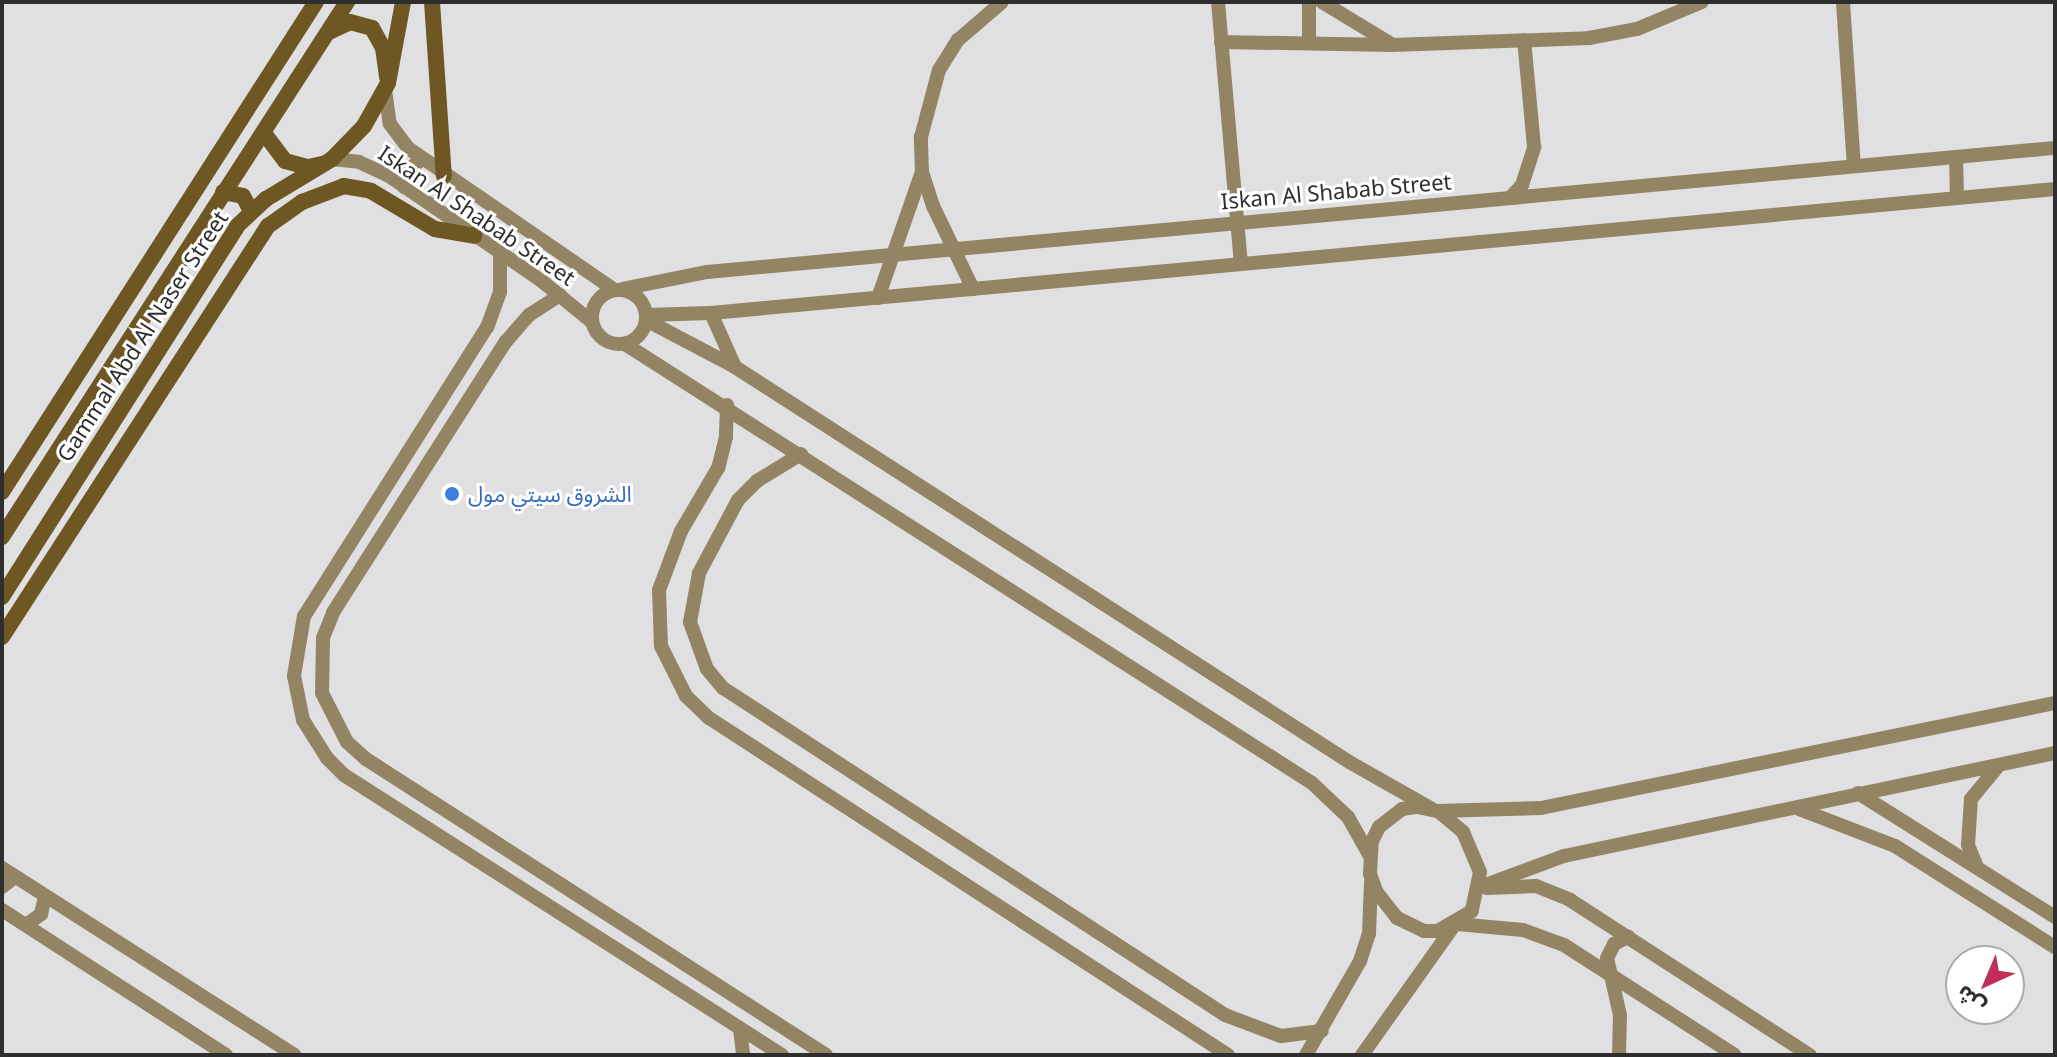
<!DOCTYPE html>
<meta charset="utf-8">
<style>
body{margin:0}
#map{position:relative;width:2057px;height:1057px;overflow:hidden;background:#e0e0e2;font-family:"Noto Sans","Noto Sans Arabic",sans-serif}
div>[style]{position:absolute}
.street>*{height:14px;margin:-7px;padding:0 7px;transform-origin:7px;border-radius:7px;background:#938463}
.street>.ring{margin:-7px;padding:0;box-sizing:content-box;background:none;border:14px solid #938463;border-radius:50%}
.secondary>*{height:16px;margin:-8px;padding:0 8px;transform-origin:8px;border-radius:8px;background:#6e5723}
.dots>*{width:22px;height:22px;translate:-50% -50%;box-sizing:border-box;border:4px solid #fff;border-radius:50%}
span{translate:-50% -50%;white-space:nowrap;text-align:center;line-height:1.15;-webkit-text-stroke:6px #fff;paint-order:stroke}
.street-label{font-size:22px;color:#2e2e2f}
.shop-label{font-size:22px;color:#366cbe}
.left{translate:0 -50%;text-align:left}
.frame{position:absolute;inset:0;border:4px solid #2e2e2f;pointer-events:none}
.north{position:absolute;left:1945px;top:945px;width:80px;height:80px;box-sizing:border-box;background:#fff;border:2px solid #ababac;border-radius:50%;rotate:224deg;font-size:22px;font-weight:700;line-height:32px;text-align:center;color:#2e2e2f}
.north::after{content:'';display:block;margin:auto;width:28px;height:36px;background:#bf2f57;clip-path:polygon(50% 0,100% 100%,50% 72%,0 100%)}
</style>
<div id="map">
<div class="street">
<div style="left:1218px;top:2px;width:263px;rotate:85deg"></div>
<div style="left:1322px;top:2px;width:81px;rotate:31.3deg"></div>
<div style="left:1843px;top:2px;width:164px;rotate:86.2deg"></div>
<div style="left:1221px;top:42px;width:171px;rotate:1deg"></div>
<div style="left:1392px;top:45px;width:197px;rotate:-2deg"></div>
<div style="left:1589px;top:38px;width:49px;rotate:-10.6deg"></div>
<div style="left:1637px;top:29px;width:70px;rotate:-22.6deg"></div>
<div style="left:1309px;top:43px;width:41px;rotate:-90deg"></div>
<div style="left:385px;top:90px;width:34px;rotate:82deg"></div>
<div style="left:390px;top:124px;width:30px;rotate:53deg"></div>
<div style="left:408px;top:148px;width:249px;rotate:34.5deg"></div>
<div style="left:1956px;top:157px;width:41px;rotate:88.6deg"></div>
<div style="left:332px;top:159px;width:27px;rotate:6deg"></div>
<div style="left:359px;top:162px;width:33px;rotate:25deg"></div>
<div style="left:389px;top:176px;width:187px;rotate:34.5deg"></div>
<div style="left:543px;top:282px;width:63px;rotate:39.2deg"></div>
<div style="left:404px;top:187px;width:17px;rotate:-77deg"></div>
<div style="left:408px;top:170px;width:18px;rotate:-38deg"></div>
<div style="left:1510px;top:198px;width:18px;rotate:-47deg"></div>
<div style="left:1522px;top:185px;width:40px;rotate:-72deg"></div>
<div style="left:1534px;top:147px;width:107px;rotate:-95.3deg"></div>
<div style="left:500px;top:254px;width:38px;rotate:90deg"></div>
<div style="left:500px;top:292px;width:37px;rotate:110deg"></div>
<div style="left:487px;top:327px;width:342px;rotate:122.3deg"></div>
<div style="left:304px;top:616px;width:61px;rotate:99.5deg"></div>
<div style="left:294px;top:676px;width:45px;rotate:78.4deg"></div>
<div style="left:303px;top:720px;width:45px;rotate:57.7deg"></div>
<div style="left:327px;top:758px;width:24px;rotate:45deg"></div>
<div style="left:344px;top:775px;width:520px;rotate:32.59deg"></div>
<div style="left:622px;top:289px;width:87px;rotate:-11.3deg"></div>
<div style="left:707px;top:272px;width:1354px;rotate:-5.26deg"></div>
<div style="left:973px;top:289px;width:92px;rotate:-115.7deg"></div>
<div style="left:933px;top:206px;width:36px;rotate:-108deg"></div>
<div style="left:922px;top:172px;width:35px;rotate:-92deg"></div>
<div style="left:921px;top:137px;width:69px;rotate:-75deg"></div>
<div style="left:939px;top:70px;width:36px;rotate:-58deg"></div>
<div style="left:958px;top:40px;width:58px;rotate:-40.8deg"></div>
<div class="ring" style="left:592px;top:290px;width:40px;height:40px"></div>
<div style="left:560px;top:295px;width:37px;rotate:147deg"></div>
<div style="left:529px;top:315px;width:35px;rotate:131deg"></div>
<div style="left:506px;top:341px;width:322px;rotate:122.5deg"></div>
<div style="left:333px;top:613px;width:27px;rotate:112deg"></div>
<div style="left:323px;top:638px;width:55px;rotate:91deg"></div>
<div style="left:322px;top:693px;width:55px;rotate:63deg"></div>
<div style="left:347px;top:742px;width:25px;rotate:42deg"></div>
<div style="left:366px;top:759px;width:547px;rotate:32.76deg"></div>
<div style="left:878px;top:298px;width:133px;rotate:-70.8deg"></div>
<div style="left:711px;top:313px;width:59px;rotate:66deg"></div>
<div style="left:646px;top:315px;width:65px;rotate:-1.8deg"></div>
<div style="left:711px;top:313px;width:1350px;rotate:-5.27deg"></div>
<div style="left:646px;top:320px;width:101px;rotate:27.8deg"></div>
<div style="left:735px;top:367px;width:732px;rotate:32.74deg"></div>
<div style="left:1351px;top:763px;width:93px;rotate:29.6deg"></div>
<div style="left:625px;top:344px;width:815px;rotate:32.58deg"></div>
<div style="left:1312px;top:783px;width:50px;rotate:43.4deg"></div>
<div style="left:1348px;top:817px;width:45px;rotate:60.6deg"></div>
<div style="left:727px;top:405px;width:32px;rotate:92deg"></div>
<div style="left:726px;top:437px;width:32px;rotate:104deg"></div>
<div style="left:718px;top:468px;width:73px;rotate:120.4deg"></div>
<div style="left:681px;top:531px;width:63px;rotate:110.4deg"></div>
<div style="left:659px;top:590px;width:56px;rotate:88deg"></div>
<div style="left:661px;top:646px;width:56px;rotate:63.4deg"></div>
<div style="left:686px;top:696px;width:32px;rotate:44deg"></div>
<div style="left:709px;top:718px;width:619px;rotate:33deg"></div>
<div style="left:801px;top:454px;width:52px;rotate:148.5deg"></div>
<div style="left:757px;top:481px;width:27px;rotate:135deg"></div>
<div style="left:738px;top:500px;width:83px;rotate:118.1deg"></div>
<div style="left:699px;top:573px;width:50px;rotate:100.4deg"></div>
<div style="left:690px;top:622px;width:50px;rotate:70.1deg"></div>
<div style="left:707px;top:669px;width:25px;rotate:50deg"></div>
<div style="left:723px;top:688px;width:599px;rotate:33.08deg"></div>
<div style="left:1225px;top:1015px;width:60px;rotate:20.6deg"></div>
<div style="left:1281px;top:1036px;width:41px;rotate:-7deg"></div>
<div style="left:1858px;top:793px;width:233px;rotate:32.2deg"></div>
<div style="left:1417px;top:807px;width:21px;rotate:11deg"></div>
<div style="left:1438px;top:811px;width:33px;rotate:40deg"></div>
<div style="left:1463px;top:832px;width:43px;rotate:67deg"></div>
<div style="left:1480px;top:872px;width:40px;rotate:102deg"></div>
<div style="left:1472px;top:911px;width:39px;rotate:150deg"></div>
<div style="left:1438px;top:931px;width:14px;rotate:180deg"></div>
<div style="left:1424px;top:931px;width:30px;rotate:-154deg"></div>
<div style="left:1397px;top:918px;width:34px;rotate:-128deg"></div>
<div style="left:1376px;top:891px;width:18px;rotate:-109deg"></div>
<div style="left:1370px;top:874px;width:33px;rotate:-87deg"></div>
<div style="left:1372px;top:841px;width:16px;rotate:-63deg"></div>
<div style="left:1379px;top:827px;width:29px;rotate:-38deg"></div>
<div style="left:1402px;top:809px;width:15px;rotate:-8deg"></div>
<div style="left:1799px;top:809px;width:103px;rotate:21.1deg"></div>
<div style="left:1895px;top:846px;width:189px;rotate:32.3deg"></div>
<div style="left:1438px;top:811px;width:103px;rotate:-1.7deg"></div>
<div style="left:1541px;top:808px;width:525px;rotate:-11.55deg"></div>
<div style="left:1977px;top:867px;width:24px;rotate:-112deg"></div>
<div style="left:1968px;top:845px;width:46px;rotate:-86.3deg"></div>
<div style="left:1971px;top:799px;width:44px;rotate:-50.5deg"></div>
<div style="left:2px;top:868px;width:347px;rotate:32.6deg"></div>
<div style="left:2px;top:887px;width:16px;rotate:-38deg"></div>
<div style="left:1480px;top:887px;width:90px;rotate:-20.3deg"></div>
<div style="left:1564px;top:856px;width:502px;rotate:-11.85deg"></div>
<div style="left:1487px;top:888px;width:49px;rotate:-2.3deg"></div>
<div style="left:1536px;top:886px;width:37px;rotate:22deg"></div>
<div style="left:1570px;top:900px;width:286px;rotate:32.9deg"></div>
<div style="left:2px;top:910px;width:267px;rotate:32.9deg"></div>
<div style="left:1457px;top:924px;width:66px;rotate:5.2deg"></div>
<div style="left:1523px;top:930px;width:44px;rotate:20.1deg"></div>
<div style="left:1564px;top:945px;width:203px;rotate:32.8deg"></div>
<div style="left:26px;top:925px;width:19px;rotate:-36deg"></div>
<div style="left:41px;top:914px;width:18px;rotate:-77deg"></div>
<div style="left:740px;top:1029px;width:26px;rotate:83deg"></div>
<div style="left:1306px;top:1055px;width:108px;rotate:-60.1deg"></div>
<div style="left:1360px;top:961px;width:28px;rotate:-72deg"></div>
<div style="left:1369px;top:934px;width:52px;rotate:-87.8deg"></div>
<div style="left:1362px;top:1055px;width:157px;rotate:-54.6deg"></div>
<div style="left:1619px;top:1055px;width:40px;rotate:-88.6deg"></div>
<div style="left:1620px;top:1015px;width:58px;rotate:-102.8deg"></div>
<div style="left:1607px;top:958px;width:16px;rotate:-63deg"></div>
<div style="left:1614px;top:944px;width:16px;rotate:-27deg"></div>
</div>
<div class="secondary">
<div style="left:432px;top:2px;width:174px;rotate:86.1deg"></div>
<div style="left:329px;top:32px;width:23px;rotate:-25deg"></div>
<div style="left:350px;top:22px;width:23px;rotate:15deg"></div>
<div style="left:372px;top:28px;width:23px;rotate:61deg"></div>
<div style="left:383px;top:48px;width:30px;rotate:82deg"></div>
<div style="left:264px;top:133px;width:35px;rotate:53deg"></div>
<div style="left:285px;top:161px;width:24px;rotate:15deg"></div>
<div style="left:308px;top:167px;width:14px;rotate:-12deg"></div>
<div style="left:223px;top:192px;width:20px;rotate:11deg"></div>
<div style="left:243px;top:196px;width:17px;rotate:62deg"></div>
<div style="left:2px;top:492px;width:582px;rotate:-57.35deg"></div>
<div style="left:2px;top:537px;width:637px;rotate:-57.18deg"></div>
<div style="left:2px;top:597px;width:439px;rotate:-57.6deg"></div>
<div style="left:237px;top:226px;width:40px;rotate:-43deg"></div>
<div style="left:266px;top:199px;width:77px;rotate:-31.2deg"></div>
<div style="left:332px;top:159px;width:46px;rotate:-45.9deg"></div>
<div style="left:364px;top:126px;width:49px;rotate:-60.8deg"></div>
<div style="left:388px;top:83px;width:82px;rotate:-79.5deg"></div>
<div style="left:2px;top:637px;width:490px;rotate:-57.1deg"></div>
<div style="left:268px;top:226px;width:42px;rotate:-35.2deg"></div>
<div style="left:302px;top:202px;width:45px;rotate:-20.9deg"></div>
<div style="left:344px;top:186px;width:27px;rotate:10deg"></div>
<div style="left:371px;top:191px;width:74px;rotate:30.7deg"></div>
<div style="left:435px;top:229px;width:40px;rotate:10deg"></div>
</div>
<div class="dots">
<div style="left:452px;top:494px;background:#3f7fe0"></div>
</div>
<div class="street-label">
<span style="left:1336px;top:191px;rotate:-5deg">Iskan Al Shabab Street</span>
<span style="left:477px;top:215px;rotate:34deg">Iskan Al Shabab Street</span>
<span style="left:142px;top:336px;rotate:-57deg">Gammal Abd Al Naser Street</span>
</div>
<div class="shop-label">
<span class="left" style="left:468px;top:494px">الشروق سيتي مول</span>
</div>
<div class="frame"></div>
<div class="north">ش</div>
</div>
